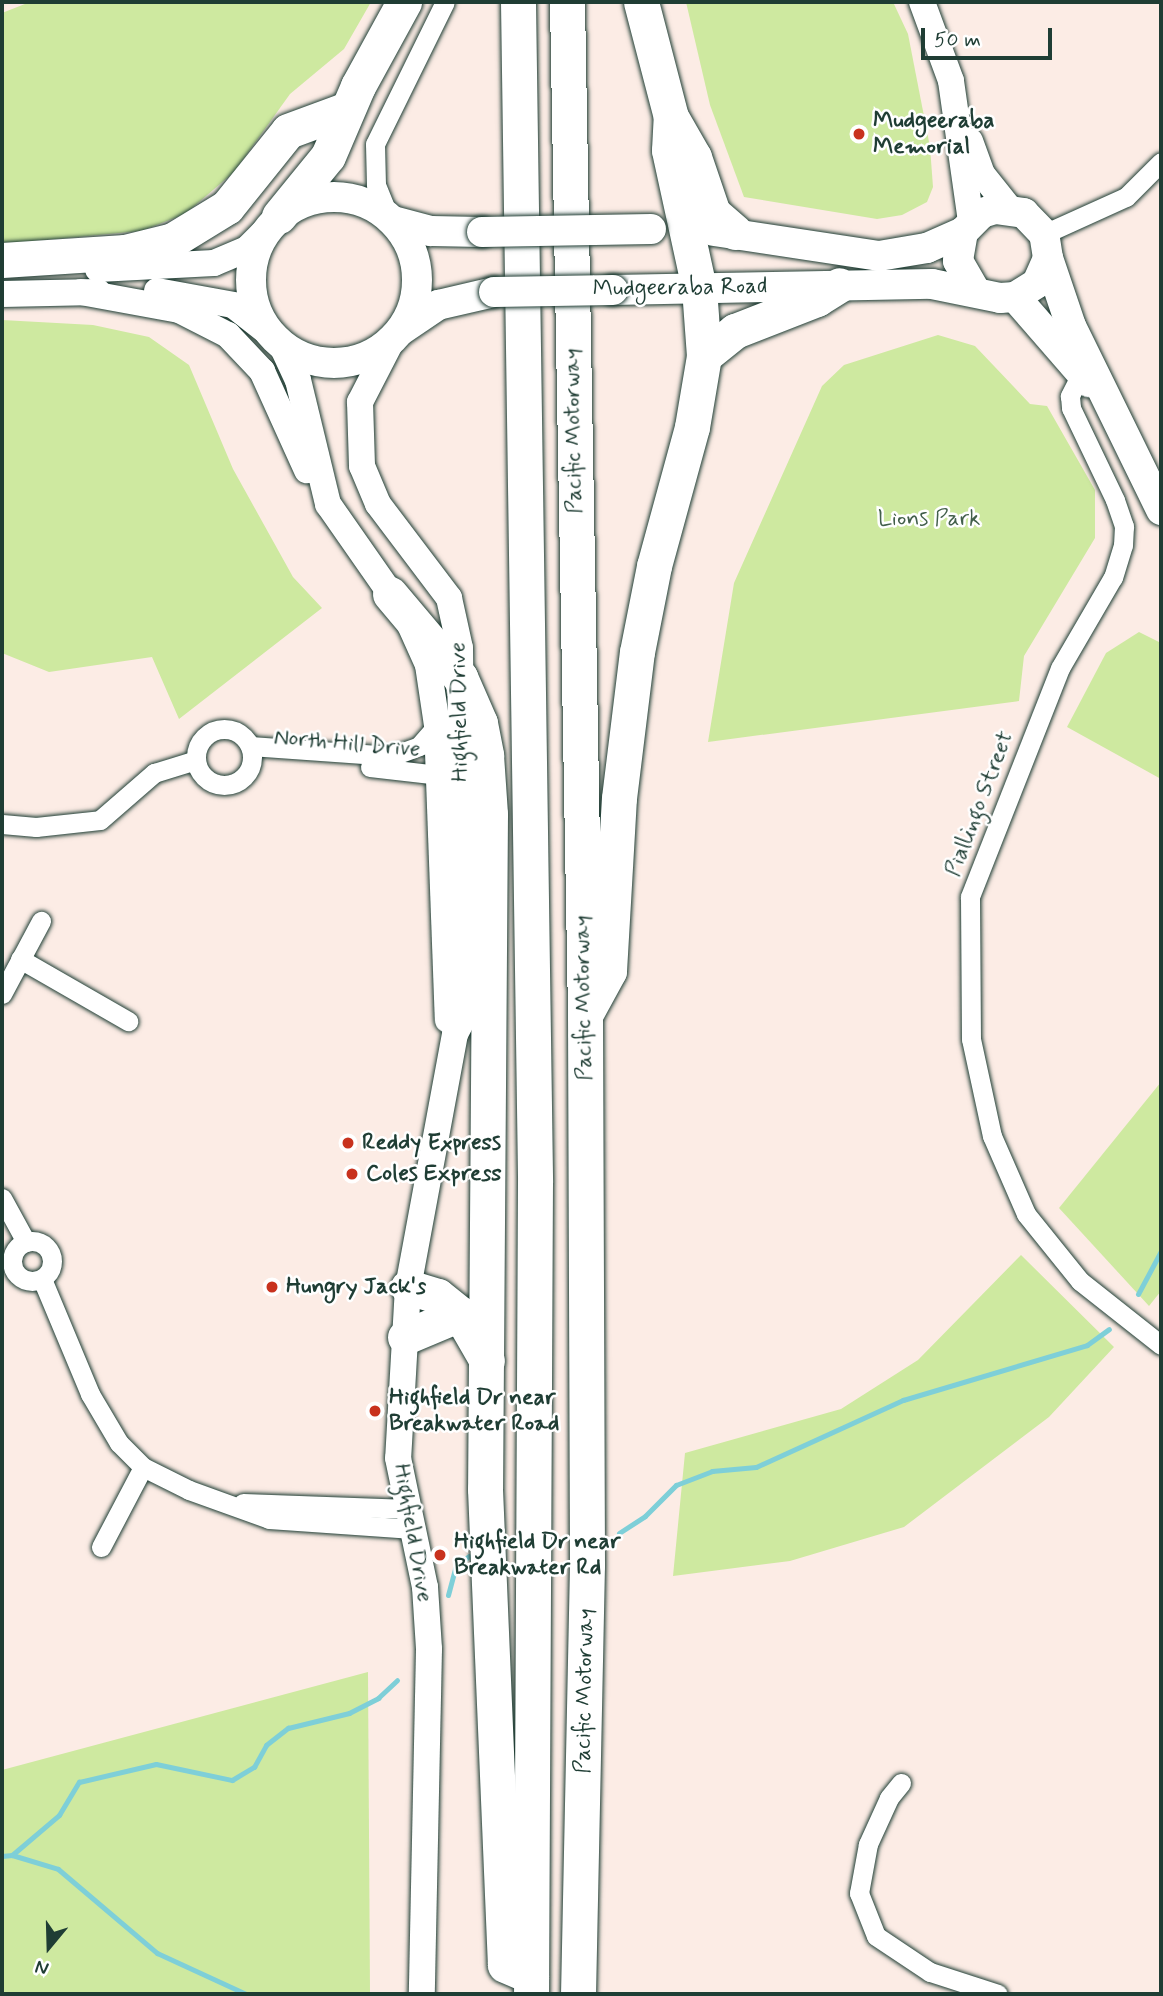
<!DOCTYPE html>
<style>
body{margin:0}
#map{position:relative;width:1163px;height:1996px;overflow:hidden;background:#fcece5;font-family:Mynerve,sans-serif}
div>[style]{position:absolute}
.green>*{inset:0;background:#cee9a0}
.stream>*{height:5px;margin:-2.5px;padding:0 2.5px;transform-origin:2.5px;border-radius:2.5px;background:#7ecfd8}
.roads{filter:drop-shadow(0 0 2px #1f3d34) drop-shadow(0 0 2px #1f3d34)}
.street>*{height:19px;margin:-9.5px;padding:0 9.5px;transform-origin:9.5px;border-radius:9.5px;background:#fff}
.street>.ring{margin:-9.5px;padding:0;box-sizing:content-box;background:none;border:19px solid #fff;border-radius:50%}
.secondary>*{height:26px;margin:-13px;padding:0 13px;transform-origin:13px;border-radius:13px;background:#fff}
.primary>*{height:30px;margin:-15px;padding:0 15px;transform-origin:15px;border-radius:15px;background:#fff}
.primary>.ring{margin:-15px;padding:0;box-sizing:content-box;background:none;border:30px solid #fff;border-radius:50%}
.highway>*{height:35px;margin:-17.5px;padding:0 17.5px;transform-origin:17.5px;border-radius:17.5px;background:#fff}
.bridges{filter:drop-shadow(0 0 2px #1f3d34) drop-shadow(0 0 2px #1f3d34)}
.primary-bridge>*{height:30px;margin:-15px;padding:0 15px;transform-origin:15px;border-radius:15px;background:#fff}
.dots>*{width:19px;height:19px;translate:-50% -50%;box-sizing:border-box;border:4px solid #fff;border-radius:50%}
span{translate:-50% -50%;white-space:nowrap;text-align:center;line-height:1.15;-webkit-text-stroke:5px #fff;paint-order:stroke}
.poi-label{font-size:23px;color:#1f3d34;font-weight:700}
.left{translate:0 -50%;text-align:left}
.street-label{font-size:23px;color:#1f3d34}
.park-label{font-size:23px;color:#425f4a}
.frame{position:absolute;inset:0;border:4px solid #1f3d34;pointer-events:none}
.north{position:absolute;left:14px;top:1912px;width:70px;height:70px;-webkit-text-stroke:5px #fff;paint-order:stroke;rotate:199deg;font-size:19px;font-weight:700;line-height:28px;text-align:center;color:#1f3d34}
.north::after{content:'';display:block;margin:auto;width:24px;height:32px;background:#1f3d34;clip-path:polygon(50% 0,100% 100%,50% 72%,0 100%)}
.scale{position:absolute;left:921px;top:28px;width:131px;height:32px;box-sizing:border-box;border:4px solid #1f3d34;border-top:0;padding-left:9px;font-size:21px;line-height:24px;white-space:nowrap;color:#1f3d34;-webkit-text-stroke:5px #fff;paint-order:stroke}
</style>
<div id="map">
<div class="green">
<div style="clip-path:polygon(30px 2px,371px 2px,344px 49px,290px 94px,234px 172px,185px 214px,141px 231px,2px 244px,2px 13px)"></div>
<div style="clip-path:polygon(686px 2px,893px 2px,908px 34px,930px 147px,933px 187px,927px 202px,902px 215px,877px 219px,744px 197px,710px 105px)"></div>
<div style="clip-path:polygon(2px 320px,93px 325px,149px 337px,189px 365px,233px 469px,293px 577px,322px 608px,179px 719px,152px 657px,49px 672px,2px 653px)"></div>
<div style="clip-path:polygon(938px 335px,975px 346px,1030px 404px,1047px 406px,1095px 490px,1095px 538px,1024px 656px,1019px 701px,708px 742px,734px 583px,822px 386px,844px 365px)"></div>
<div style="clip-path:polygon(1139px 632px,1161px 643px,1161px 779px,1067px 727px,1106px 653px)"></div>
<div style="clip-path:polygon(1161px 1082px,1161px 1291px,1149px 1306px,1059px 1208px)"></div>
<div style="clip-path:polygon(1021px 1255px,1114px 1347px,1049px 1417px,904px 1527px,790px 1561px,673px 1576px,685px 1453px,841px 1409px,918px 1360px)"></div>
<div style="clip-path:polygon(368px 1672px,370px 1994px,2px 1994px,2px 1770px)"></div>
</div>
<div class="stream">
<div style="left:1138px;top:1294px;width:49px;rotate:-61.9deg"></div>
<div style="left:619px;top:1533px;width:31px;rotate:-33deg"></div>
<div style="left:645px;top:1516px;width:44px;rotate:-45deg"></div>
<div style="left:676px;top:1485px;width:39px;rotate:-21deg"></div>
<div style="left:712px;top:1471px;width:44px;rotate:-5.2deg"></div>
<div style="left:756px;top:1467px;width:162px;rotate:-24.5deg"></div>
<div style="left:903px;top:1400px;width:192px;rotate:-16.6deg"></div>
<div style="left:1087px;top:1345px;width:27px;rotate:-36deg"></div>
<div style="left:448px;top:1595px;width:28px;rotate:-75deg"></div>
<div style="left:455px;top:1568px;width:18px;rotate:-41deg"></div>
<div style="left:12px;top:1855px;width:62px;rotate:-40.4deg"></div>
<div style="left:59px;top:1815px;width:39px;rotate:-59deg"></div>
<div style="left:79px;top:1782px;width:79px;rotate:-13.2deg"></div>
<div style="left:156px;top:1764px;width:78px;rotate:11.9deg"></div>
<div style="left:232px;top:1780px;width:26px;rotate:-31deg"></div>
<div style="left:254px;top:1767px;width:25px;rotate:-61deg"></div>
<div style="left:266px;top:1745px;width:28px;rotate:-38deg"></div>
<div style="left:288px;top:1728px;width:63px;rotate:-13.8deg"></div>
<div style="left:349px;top:1713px;width:33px;rotate:-27deg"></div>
<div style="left:378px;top:1698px;width:26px;rotate:-43deg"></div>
<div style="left:2px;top:1856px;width:10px;rotate:-6deg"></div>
<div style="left:12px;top:1855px;width:48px;rotate:16.9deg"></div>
<div style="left:58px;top:1869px;width:130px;rotate:40.3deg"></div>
<div style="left:157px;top:1953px;width:98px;rotate:24.7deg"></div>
</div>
<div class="roads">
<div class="street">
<div style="left:389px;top:217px;width:35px;rotate:-112deg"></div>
<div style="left:376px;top:185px;width:41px;rotate:-91.4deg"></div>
<div style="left:375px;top:144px;width:158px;rotate:-63.8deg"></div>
<div style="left:1044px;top:234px;width:90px;rotate:-24.3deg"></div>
<div style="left:1126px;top:197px;width:49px;rotate:-45deg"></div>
<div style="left:1081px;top:374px;width:25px;rotate:117deg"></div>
<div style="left:1070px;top:396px;width:12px;rotate:85deg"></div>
<div style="left:1071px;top:408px;width:102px;rotate:64.4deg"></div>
<div style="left:1115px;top:500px;width:28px;rotate:71deg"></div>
<div style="left:1124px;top:526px;width:19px;rotate:93deg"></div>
<div style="left:1123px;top:545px;width:34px;rotate:107deg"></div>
<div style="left:1113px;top:577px;width:105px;rotate:120.2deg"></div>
<div style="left:1060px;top:668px;width:246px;rotate:111.5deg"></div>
<div style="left:970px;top:897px;width:142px;rotate:89.6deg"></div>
<div style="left:971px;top:1039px;width:99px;rotate:77.8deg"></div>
<div style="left:992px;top:1136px;width:85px;rotate:66.4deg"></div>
<div style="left:1026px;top:1214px;width:86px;rotate:51.1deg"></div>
<div style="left:1080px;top:1281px;width:103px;rotate:38.3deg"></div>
<div class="ring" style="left:196px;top:729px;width:37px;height:37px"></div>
<div style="left:250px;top:746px;width:142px;rotate:4deg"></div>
<div style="left:392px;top:756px;width:29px;rotate:-20deg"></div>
<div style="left:419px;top:746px;width:28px;rotate:-49deg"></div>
<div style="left:370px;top:767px;width:68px;rotate:6.7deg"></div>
<div style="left:2px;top:824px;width:34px;rotate:5deg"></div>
<div style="left:36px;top:827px;width:64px;rotate:-6.2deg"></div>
<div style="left:100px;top:820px;width:72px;rotate:-41deg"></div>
<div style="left:154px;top:773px;width:44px;rotate:-17.2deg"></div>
<div style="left:20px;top:959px;width:125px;rotate:29.9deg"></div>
<div style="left:2px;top:994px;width:83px;rotate:-61.9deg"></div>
<div style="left:2px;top:1198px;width:50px;rotate:61.4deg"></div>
<div class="ring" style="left:12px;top:1241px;width:21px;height:21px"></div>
<div style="left:42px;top:1279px;width:125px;rotate:67.3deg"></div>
<div style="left:90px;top:1394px;width:57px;rotate:59.4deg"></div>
<div style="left:119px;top:1443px;width:34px;rotate:45deg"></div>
<div style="left:143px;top:1467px;width:51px;rotate:26.6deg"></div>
<div style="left:189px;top:1490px;width:85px;rotate:19.9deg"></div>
<div style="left:269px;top:1519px;width:144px;rotate:4deg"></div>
<div style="left:243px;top:1503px;width:166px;rotate:2.1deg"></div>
<div style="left:101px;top:1547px;width:90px;rotate:-62.3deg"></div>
<div style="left:901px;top:1783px;width:19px;rotate:129deg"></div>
<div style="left:889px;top:1798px;width:51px;rotate:114.5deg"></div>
<div style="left:868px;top:1844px;width:50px;rotate:100.4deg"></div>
<div style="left:859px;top:1893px;width:46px;rotate:68.4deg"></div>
<div style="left:876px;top:1936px;width:65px;rotate:33.7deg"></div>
<div style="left:930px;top:1972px;width:71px;rotate:17.9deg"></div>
</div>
<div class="secondary">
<div style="left:922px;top:2px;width:84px;rotate:69.8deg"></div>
<div style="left:951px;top:81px;width:141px;rotate:81.9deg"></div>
<div style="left:970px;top:141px;width:35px;rotate:70deg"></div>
<div style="left:982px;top:174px;width:43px;rotate:51.5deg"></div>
<div style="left:98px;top:269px;width:116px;rotate:-3deg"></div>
<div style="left:214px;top:263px;width:36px;rotate:-23deg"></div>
<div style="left:247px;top:249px;width:30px;rotate:-45deg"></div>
<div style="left:157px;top:291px;width:77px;rotate:10.4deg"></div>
<div style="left:233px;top:305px;width:47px;rotate:38.1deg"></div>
<div style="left:81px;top:292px;width:100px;rotate:10.4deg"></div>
<div style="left:179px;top:310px;width:55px;rotate:27deg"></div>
<div style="left:228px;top:335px;width:50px;rotate:46.6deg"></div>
<div style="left:262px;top:371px;width:109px;rotate:65.6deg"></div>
<div style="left:2px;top:294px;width:96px;rotate:-1.2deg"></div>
<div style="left:392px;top:340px;width:70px;rotate:117.3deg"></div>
<div style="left:360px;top:402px;width:64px;rotate:88.2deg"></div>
<div style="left:362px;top:466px;width:41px;rotate:67.2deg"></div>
<div style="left:378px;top:504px;width:118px;rotate:52.9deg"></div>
<div style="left:449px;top:598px;width:51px;rotate:77.6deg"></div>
<div style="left:460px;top:648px;width:369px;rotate:89.4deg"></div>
<div style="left:464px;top:1017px;width:19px;rotate:118deg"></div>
<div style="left:455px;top:1034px;width:257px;rotate:100.5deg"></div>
<div style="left:408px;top:1287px;width:171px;rotate:93.3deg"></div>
<div style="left:398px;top:1458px;width:132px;rotate:78.2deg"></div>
<div style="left:425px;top:1587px;width:62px;rotate:86.3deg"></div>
<div style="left:429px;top:1649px;width:345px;rotate:91.2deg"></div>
<div style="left:282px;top:346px;width:38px;rotate:65deg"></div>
<div style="left:298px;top:380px;width:128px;rotate:76.4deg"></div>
<div style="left:328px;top:504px;width:136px;rotate:55.1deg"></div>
<div style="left:406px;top:616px;width:54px;rotate:65.8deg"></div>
<div style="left:428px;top:665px;width:61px;rotate:81.5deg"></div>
<div style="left:437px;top:725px;width:295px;rotate:87.9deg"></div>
</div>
<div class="primary">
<div class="ring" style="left:251px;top:197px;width:136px;height:136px"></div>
<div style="left:393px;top:221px;width:39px;rotate:15deg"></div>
<div style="left:431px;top:231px;width:51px;rotate:1.1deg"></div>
<div style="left:714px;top:231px;width:167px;rotate:8.6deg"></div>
<div style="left:879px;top:256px;width:49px;rotate:-9.5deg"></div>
<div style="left:927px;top:248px;width:39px;rotate:-24deg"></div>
<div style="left:1048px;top:258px;width:72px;rotate:71.3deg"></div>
<div style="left:1071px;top:326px;width:205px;rotate:63.9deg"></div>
<div style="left:613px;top:290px;width:319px;rotate:-1.1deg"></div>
<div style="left:932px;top:284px;width:69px;rotate:11.6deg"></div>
<div style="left:1000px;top:298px;width:15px;rotate:-4deg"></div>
<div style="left:1015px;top:297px;width:26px;rotate:-32deg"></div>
<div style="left:1037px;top:283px;width:27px;rotate:-66deg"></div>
<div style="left:1048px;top:258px;width:24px;rotate:-99deg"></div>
<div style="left:1044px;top:234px;width:29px;rotate:-134deg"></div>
<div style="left:1024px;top:213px;width:29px;rotate:-172deg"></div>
<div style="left:995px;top:209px;width:14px;rotate:163deg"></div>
<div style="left:982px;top:213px;width:27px;rotate:135deg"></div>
<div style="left:963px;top:232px;width:29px;rotate:100deg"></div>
<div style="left:958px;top:261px;width:34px;rotate:60deg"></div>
<div style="left:1015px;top:297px;width:113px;rotate:49deg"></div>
<div style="left:401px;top:330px;width:45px;rotate:-34deg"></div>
<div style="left:438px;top:305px;width:57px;rotate:-13.1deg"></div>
</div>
<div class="highway">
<div style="left:518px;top:2px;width:1180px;rotate:89.17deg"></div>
<div style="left:535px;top:1182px;width:812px;rotate:90.28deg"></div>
<div style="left:567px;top:2px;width:1014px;rotate:88.98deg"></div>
<div style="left:585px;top:1016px;width:549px;rotate:89.79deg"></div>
<div style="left:587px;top:1565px;width:429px;rotate:91.2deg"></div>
<div style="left:641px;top:2px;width:119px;rotate:75.4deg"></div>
<div style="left:671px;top:117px;width:46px;rotate:60.1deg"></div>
<div style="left:694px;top:157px;width:59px;rotate:71.3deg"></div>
<div style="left:713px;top:213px;width:29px;rotate:41deg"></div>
<div style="left:279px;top:216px;width:77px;rotate:-50.8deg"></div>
<div style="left:328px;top:156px;width:76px;rotate:-66.8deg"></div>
<div style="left:358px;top:86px;width:96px;rotate:-61.3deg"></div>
<div style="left:2px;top:260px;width:123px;rotate:-3.7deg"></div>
<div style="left:125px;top:252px;width:49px;rotate:-14deg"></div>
<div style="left:173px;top:240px;width:63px;rotate:-31.4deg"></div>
<div style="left:227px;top:207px;width:97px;rotate:-51.2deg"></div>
<div style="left:288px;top:131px;width:63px;rotate:-20.4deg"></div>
<div style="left:704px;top:356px;width:40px;rotate:-39deg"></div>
<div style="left:735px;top:331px;width:88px;rotate:-21.3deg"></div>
<div style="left:817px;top:299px;width:26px;rotate:-32deg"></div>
<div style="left:390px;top:594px;width:109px;rotate:49.9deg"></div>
<div style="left:460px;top:677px;width:50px;rotate:66.5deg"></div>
<div style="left:480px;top:723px;width:33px;rotate:79deg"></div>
<div style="left:486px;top:755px;width:59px;rotate:86.1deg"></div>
<div style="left:490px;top:814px;width:675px;rotate:90.42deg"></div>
<div style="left:485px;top:1489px;width:476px;rotate:87.6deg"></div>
<div style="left:505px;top:1965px;width:28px;rotate:23deg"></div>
<div style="left:586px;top:1013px;width:48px;rotate:-61.3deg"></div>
<div style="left:609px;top:971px;width:173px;rotate:-86.7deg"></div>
<div style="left:619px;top:798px;width:147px;rotate:-83deg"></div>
<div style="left:637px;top:652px;width:88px;rotate:-78.8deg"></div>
<div style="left:654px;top:566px;width:144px;rotate:-74.7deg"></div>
<div style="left:692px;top:427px;width:72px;rotate:-80.4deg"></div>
<div style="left:704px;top:356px;width:68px;rotate:-94.2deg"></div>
<div style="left:699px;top:288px;width:141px;rotate:-102.3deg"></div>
<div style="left:669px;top:150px;width:33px;rotate:-87deg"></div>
<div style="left:408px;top:1287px;width:31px;rotate:17deg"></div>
<div style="left:438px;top:1296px;width:28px;rotate:39deg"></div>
<div style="left:405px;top:1337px;width:60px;rotate:-22.7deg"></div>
<div style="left:460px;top:1314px;width:54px;rotate:60.1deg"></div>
</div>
</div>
<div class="bridges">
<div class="primary-bridge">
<div style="left:482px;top:232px;width:169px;rotate:-1deg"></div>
<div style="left:494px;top:292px;width:119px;rotate:-1deg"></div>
</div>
</div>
<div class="dots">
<div style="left:859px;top:134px;background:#c8321e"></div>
<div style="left:348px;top:1143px;background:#c8321e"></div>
<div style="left:352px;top:1174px;background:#c8321e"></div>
<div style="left:272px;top:1287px;background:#c8321e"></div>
<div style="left:375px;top:1411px;background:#c8321e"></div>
<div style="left:440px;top:1555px;background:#c8321e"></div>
</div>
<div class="poi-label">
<span class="left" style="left:873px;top:134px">Mudgeeraba<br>Memorial</span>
<span class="left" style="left:362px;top:1143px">Reddy Express</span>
<span class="left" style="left:366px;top:1174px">Coles Express</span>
<span class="left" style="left:286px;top:1287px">Hungry Jack's</span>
<span class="left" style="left:389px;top:1411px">Highfield Dr near<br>Breakwater Road</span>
<span class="left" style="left:454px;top:1555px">Highfield Dr near<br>Breakwater Rd</span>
</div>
<div class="street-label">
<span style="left:680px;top:288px;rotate:-1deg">Mudgeeraba Road</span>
<span style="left:574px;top:431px;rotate:-91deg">Pacific Motorway</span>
<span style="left:460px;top:712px;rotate:-91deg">Highfield Drive</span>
<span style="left:347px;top:744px;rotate:5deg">North Hill Drive</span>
<span style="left:980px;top:804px;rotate:-69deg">Piallingo Street</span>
<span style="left:584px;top:998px;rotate:-91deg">Pacific Motorway</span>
<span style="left:412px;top:1533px;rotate:80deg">Highfield Drive</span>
<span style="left:585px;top:1691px;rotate:-89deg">Pacific Motorway</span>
</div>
<div class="park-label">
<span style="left:929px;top:519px">Lions Park</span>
</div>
<div class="frame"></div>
<div class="north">N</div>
<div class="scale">50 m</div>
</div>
